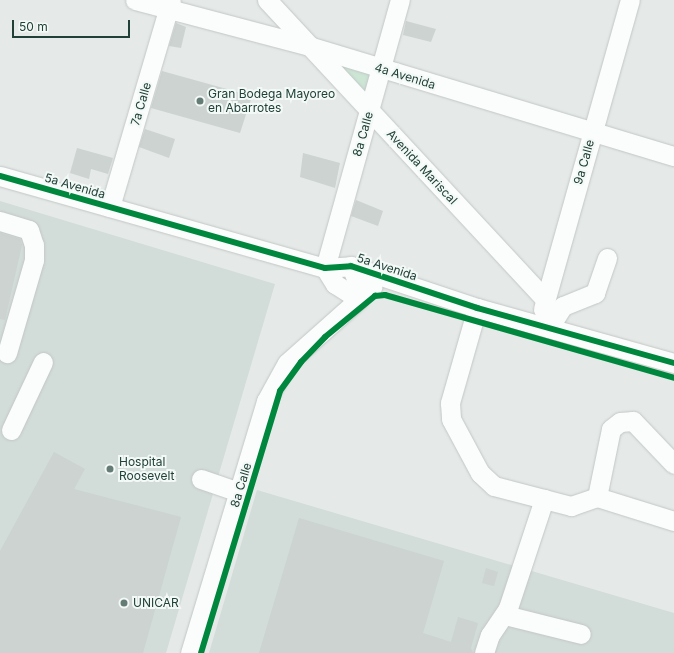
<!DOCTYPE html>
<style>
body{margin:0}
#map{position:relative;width:674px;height:653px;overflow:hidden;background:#e5eae8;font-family:Inter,sans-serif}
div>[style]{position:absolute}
.built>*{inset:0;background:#d2dcd8}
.green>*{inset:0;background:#cce5d4}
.building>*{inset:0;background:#ccd3d1}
.roads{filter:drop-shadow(0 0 1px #c2c7c5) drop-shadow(0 0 1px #c2c7c5)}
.minor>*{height:19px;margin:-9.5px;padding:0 9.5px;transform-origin:9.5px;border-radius:9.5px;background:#fbfcfc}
.cycleway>*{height:6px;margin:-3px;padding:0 3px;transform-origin:3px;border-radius:3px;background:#00873e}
.dots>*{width:11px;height:11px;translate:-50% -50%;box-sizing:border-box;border:2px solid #f3f9f6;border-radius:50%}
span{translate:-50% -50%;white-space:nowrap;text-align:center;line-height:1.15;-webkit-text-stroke:4px #f3f9f6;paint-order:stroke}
.street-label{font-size:12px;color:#204038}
.poi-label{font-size:12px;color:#204038}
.left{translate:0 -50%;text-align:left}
.scale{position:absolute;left:12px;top:20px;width:118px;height:18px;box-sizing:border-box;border:2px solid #204038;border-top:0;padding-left:5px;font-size:12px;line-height:14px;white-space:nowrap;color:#204038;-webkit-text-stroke:3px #f3f9f6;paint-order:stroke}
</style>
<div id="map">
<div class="built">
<div style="clip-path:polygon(0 201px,275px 284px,166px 653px,0 653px)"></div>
<div style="clip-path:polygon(257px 490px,674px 613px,674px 653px,209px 653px)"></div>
</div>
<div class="green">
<div style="clip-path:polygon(322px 61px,376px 72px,364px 107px)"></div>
</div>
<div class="building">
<div style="clip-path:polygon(406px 21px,436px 29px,431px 42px,403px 35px)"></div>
<div style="clip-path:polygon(176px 23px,186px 27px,181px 48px,169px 46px)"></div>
<div style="clip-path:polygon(162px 71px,252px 96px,240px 133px,151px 108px)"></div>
<div style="clip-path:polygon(145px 129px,175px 139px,169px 158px,139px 147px)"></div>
<div style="clip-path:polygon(77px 148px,113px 158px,108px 174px,91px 169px,89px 179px,70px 173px)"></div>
<div style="clip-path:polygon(303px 153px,340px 163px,335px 188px,300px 177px)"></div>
<div style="clip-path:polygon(356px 200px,383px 211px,378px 226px,351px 216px)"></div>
<div style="clip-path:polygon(0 233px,20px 239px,22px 245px,5px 320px,0 319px)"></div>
<div style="clip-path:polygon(54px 452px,85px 469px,74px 489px,181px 517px,143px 653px,0 653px,0 551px)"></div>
<div style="clip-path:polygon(299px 518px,444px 561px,423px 633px,451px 642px,458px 617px,478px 623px,471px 648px,473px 653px,259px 653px)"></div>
<div style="clip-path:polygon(486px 568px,498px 572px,494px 586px,482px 583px)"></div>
</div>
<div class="roads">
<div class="minor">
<div style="left:135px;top:0;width:180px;rotate:14.8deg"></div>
<div style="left:309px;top:46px;width:381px;rotate:16.8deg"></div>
<div style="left:267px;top:0;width:408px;rotate:47.1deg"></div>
<div style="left:0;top:176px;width:338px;rotate:15.8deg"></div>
<div style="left:325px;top:268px;width:26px;rotate:-4deg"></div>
<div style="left:351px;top:266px;width:133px;rotate:18.4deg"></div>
<div style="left:477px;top:308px;width:205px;rotate:15.6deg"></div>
<div style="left:110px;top:207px;width:216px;rotate:-73.6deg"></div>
<div style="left:0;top:221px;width:30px;rotate:17deg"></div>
<div style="left:29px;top:230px;width:16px;rotate:72deg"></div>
<div style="left:34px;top:245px;width:15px;rotate:90deg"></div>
<div style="left:34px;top:260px;width:97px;rotate:106.2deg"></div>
<div style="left:325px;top:268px;width:278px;rotate:-74.4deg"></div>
<div style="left:325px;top:268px;width:19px;rotate:58deg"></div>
<div style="left:335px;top:284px;width:15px;rotate:32deg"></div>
<div style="left:348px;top:292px;width:25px;rotate:-12deg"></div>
<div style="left:477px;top:308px;width:99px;rotate:105.9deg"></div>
<div style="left:450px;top:403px;width:16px;rotate:86deg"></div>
<div style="left:451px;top:419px;width:61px;rotate:61.8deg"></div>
<div style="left:480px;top:473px;width:19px;rotate:43deg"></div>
<div style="left:494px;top:486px;width:80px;rotate:14.6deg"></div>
<div style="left:571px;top:506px;width:28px;rotate:-19deg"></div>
<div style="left:597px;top:497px;width:81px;rotate:17.3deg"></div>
<div style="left:543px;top:309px;width:321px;rotate:-74.3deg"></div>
<div style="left:549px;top:328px;width:26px;rotate:-58deg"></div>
<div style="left:563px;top:306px;width:35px;rotate:-22deg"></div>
<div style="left:595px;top:293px;width:37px;rotate:-71deg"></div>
<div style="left:11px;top:430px;width:75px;rotate:-64.8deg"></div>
<div style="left:201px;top:479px;width:40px;rotate:18.9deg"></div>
<div style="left:597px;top:497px;width:69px;rotate:-78.4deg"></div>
<div style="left:611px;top:429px;width:11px;rotate:-38deg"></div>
<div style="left:620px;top:422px;width:13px;rotate:-4deg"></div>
<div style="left:633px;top:421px;width:59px;rotate:46.4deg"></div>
<div style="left:505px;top:615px;width:78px;rotate:14deg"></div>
<div style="left:190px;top:653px;width:263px;rotate:-73.2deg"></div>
<div style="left:266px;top:401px;width:43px;rotate:-61.1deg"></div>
<div style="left:287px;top:363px;width:96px;rotate:-41.6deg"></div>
<div style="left:359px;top:299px;width:8px;rotate:-76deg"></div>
<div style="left:361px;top:291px;width:27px;rotate:-112deg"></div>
<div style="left:484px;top:653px;width:19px;rotate:-72deg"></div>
<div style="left:490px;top:635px;width:32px;rotate:-56deg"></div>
<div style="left:508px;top:608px;width:115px;rotate:-71.7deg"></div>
</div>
</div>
<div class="cycleway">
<div style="left:0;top:176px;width:338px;rotate:15.8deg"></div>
<div style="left:325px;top:268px;width:26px;rotate:-4deg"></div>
<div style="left:351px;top:266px;width:133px;rotate:18.4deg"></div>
<div style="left:477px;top:308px;width:205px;rotate:15.6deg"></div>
<div style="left:201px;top:653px;width:274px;rotate:-73.2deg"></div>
<div style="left:280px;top:391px;width:36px;rotate:-54deg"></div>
<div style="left:301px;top:362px;width:35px;rotate:-46deg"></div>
<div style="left:325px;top:337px;width:65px;rotate:-39.4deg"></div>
<div style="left:375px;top:296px;width:10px;rotate:-6deg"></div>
<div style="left:385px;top:295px;width:301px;rotate:16deg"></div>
</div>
<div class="dots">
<div style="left:200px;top:101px;background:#657c76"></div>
<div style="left:110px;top:469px;background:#657c76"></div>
<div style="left:124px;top:603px;background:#657c76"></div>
</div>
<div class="street-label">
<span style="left:405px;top:76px;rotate:17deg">4a Avenida</span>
<span style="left:141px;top:104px;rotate:-74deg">7a Calle</span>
<span style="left:363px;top:134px;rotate:-74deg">8a Calle</span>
<span style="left:584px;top:162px;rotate:-74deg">9a Calle</span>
<span style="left:422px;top:167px;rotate:47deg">Avenida Mariscal</span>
<span style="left:75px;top:186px;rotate:16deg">5a Avenida</span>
<span style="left:387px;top:267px;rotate:18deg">5a Avenida</span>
<span style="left:241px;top:485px;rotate:-73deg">8a Calle</span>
</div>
<div class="poi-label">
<span class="left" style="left:208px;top:101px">Gran Bodega Mayoreo<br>en Abarrotes</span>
<span class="left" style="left:119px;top:469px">Hospital<br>Roosevelt</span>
<span class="left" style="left:133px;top:603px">UNICAR</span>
</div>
<div class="scale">50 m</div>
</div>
